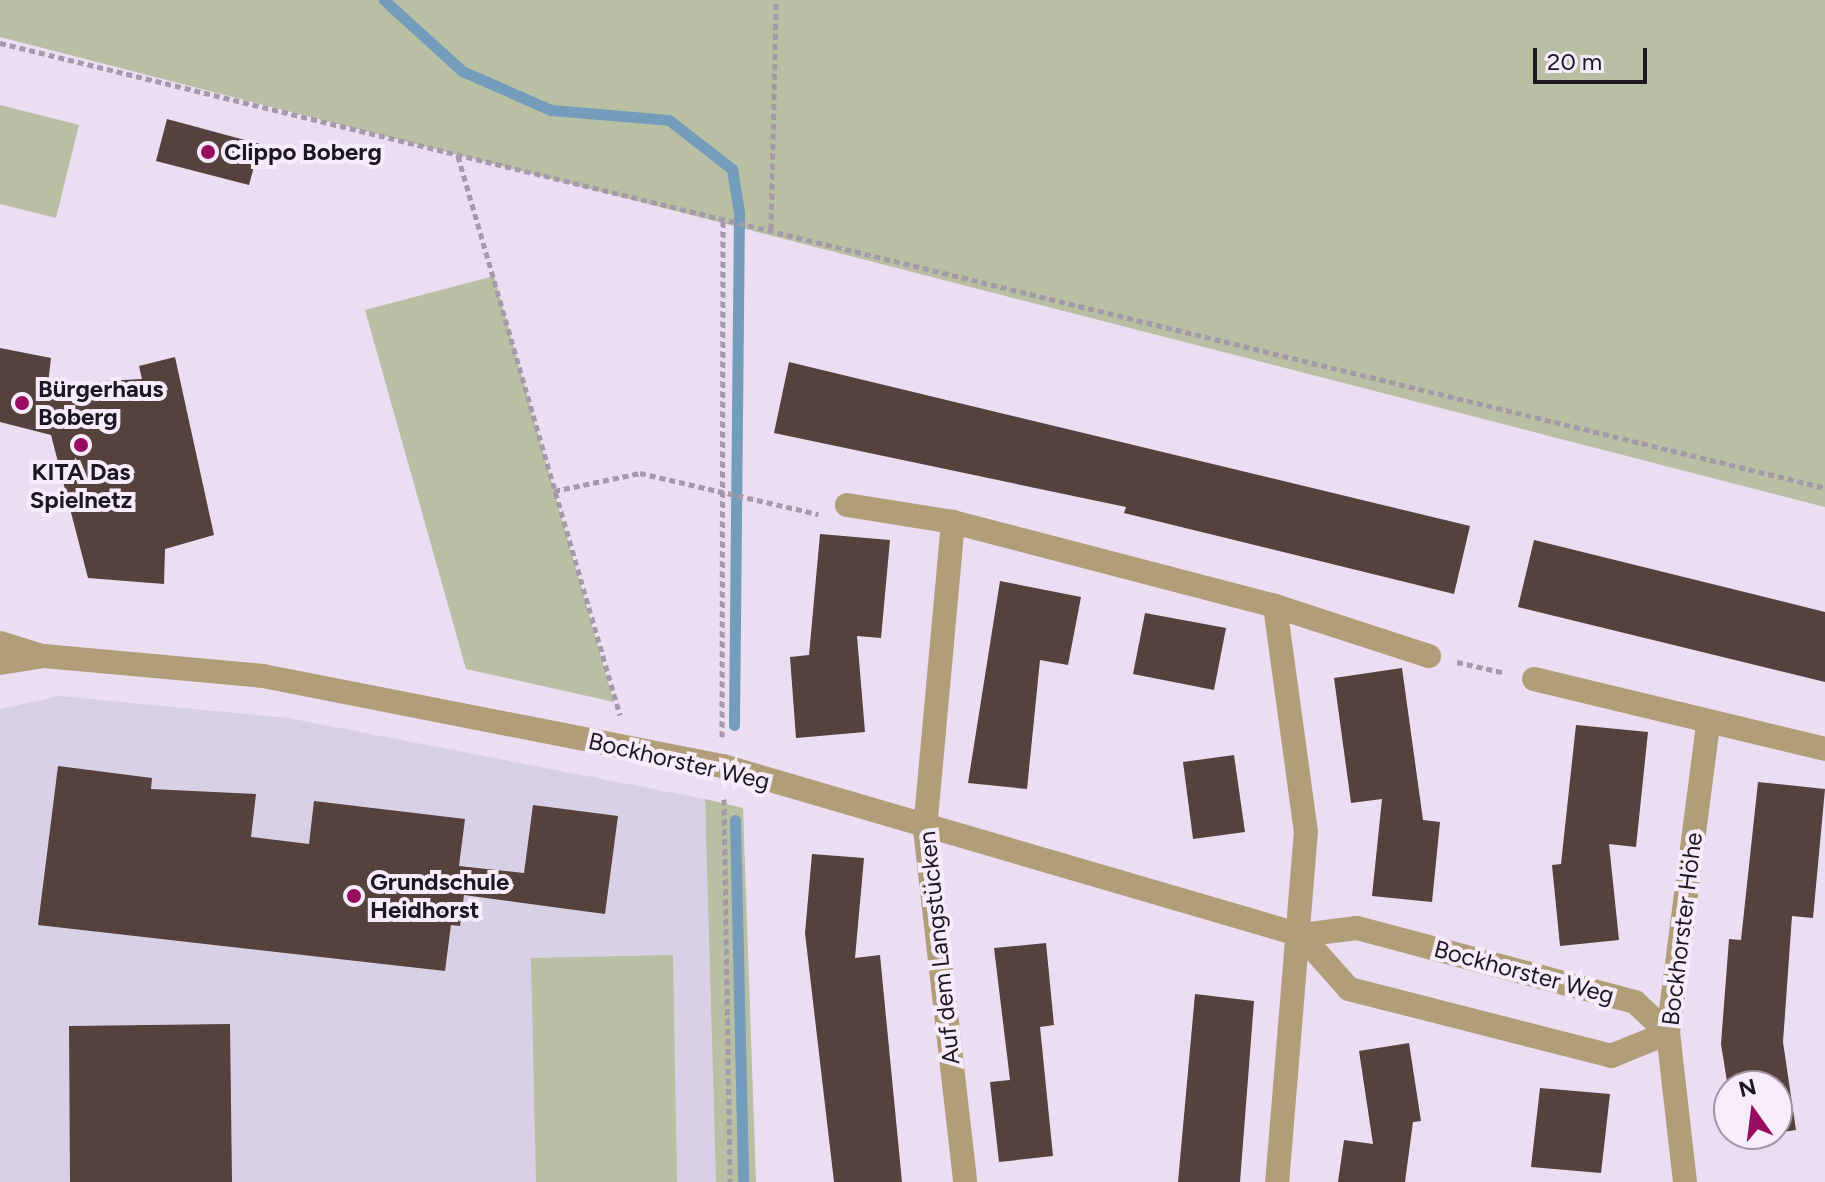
<!DOCTYPE html>
<meta charset="utf-8">
<style>
body{margin:0}
#map{position:relative;width:1825px;height:1182px;overflow:hidden;background:#ebddf2;font-family:Figtree,sans-serif}
div>[style]{position:absolute}
.education>*{inset:0;background:#d8d1e6}
.green>*{inset:0;background:#b8bfa3}
.stream>*{height:11px;margin:-5.5px;padding:0 5.5px;transform-origin:5.5px;border-radius:5.5px;background:#749cbb}
.building>*{inset:0;background:#56413d}
.path>*{height:5px;margin-top:-2.5px;transform-origin:0;background:repeating-linear-gradient(90deg,#a59aaa 0 6px,transparent 0 10px)}
.street>*{height:24px;margin:-12px;padding:0 12px;transform-origin:12px;border-radius:12px;background:#b19e79}
.dots>*{width:22px;height:22px;translate:-50% -50%;box-sizing:border-box;border:4px solid #f7ecfc;border-radius:50%}
span{translate:-50% -50%;white-space:nowrap;text-align:center;line-height:1.15;-webkit-text-stroke:8px #f7ecfc;paint-order:stroke}
.poi-label{font-size:24px;color:#1d181f;font-weight:700}
.left{translate:0 -50%;text-align:left}
.street-label{font-size:24px;color:#1d181f}
.north{position:absolute;left:1713px;top:1070px;width:80px;height:80px;box-sizing:border-box;background:#f7ecfc;border:2px solid #a097a4;border-radius:50%;rotate:346deg;font-size:22px;font-weight:700;line-height:32px;text-align:center;color:#1d181f}
.north::after{content:'';display:block;margin:auto;width:28px;height:36px;background:#980d62;clip-path:polygon(50% 0,100% 100%,50% 72%,0 100%)}
.scale{position:absolute;left:1533px;top:48px;width:114px;height:36px;box-sizing:border-box;border:4px solid #1d181f;border-top:0;padding-left:10px;font-size:24px;line-height:28px;white-space:nowrap;color:#1d181f;-webkit-text-stroke:6px #f7ecfc;paint-order:stroke}
</style>
<div id="map">
<div class="education">
<div style="clip-path:polygon(60px 696px,288px 718px,705px 799px,716px 1182px,0 1182px,0 709px)"></div>
</div>
<div class="green">
<div style="clip-path:polygon(0 0,1825px 0,1825px 507px,0 37px)"></div>
<div style="clip-path:polygon(0 105px,79px 125px,56px 218px,0 204px)"></div>
<div style="clip-path:polygon(494px 276px,554px 491px,614px 702px,466px 669px,365px 310px)"></div>
<div style="clip-path:polygon(705px 799px,743px 808px,756px 1182px,716px 1182px)"></div>
<div style="clip-path:polygon(673px 955px,677px 1182px,536px 1182px,531px 958px)"></div>
</div>
<div class="stream">
<div style="left:384px;top:0;width:105px;rotate:42.3deg"></div>
<div style="left:462px;top:71px;width:97px;rotate:23.7deg"></div>
<div style="left:551px;top:110px;width:118px;rotate:4.8deg"></div>
<div style="left:669px;top:120px;width:80px;rotate:37.9deg"></div>
<div style="left:732px;top:169px;width:44px;rotate:80.8deg"></div>
<div style="left:739px;top:212px;width:513px;rotate:90.56deg"></div>
<div style="left:735px;top:820px;width:362px;rotate:88.7deg"></div>
</div>
<div class="building">
<div style="clip-path:polygon(167px 119px,260px 144px,249px 185px,156px 161px)"></div>
<div style="clip-path:polygon(0 348px,51px 358px,48px 384px,142px 379px,139px 366px,175px 357px,214px 535px,165px 549px,164px 584px,88px 578px,51px 435px,0 422px)"></div>
<div style="clip-path:polygon(789px 362px,1470px 526px,1454px 594px,1124px 513px,1126px 507px,774px 433px)"></div>
<div style="clip-path:polygon(820px 534px,890px 540px,881px 638px,857px 636px,865px 732px,796px 738px,790px 657px,809px 655px)"></div>
<div style="clip-path:polygon(1534px 540px,1825px 612px,1825px 682px,1518px 607px)"></div>
<div style="clip-path:polygon(1000px 581px,1081px 597px,1068px 665px,1040px 660px,1027px 789px,968px 783px)"></div>
<div style="clip-path:polygon(1145px 613px,1226px 628px,1214px 690px,1133px 674px)"></div>
<div style="clip-path:polygon(1402px 668px,1423px 820px,1440px 822px,1432px 902px,1372px 896px,1382px 799px,1351px 803px,1334px 678px)"></div>
<div style="clip-path:polygon(1576px 725px,1648px 732px,1636px 847px,1609px 844px,1619px 940px,1560px 946px,1552px 865px,1561px 864px)"></div>
<div style="clip-path:polygon(1234px 755px,1245px 832px,1193px 839px,1183px 762px)"></div>
<div style="clip-path:polygon(58px 766px,152px 778px,151px 789px,256px 794px,251px 837px,309px 844px,314px 801px,465px 819px,459px 866px,524px 873px,533px 805px,618px 816px,605px 914px,464px 895px,460px 926px,451px 925px,445px 971px,38px 925px)"></div>
<div style="clip-path:polygon(1758px 782px,1825px 789px,1813px 918px,1792px 916px,1783px 1042px,1796px 1130px,1777px 1133px,1777px 1086px,1729px 1086px,1729px 1094px,1721px 1044px,1729px 939px,1741px 940px)"></div>
<div style="clip-path:polygon(812px 854px,864px 858px,855px 958px,880px 955px,902px 1182px,834px 1182px,805px 933px)"></div>
<div style="clip-path:polygon(1046px 943px,1054px 1025px,1040px 1027px,1053px 1156px,999px 1162px,990px 1082px,1010px 1080px,994px 948px)"></div>
<div style="clip-path:polygon(1195px 994px,1254px 1001px,1240px 1182px,1178px 1182px)"></div>
<div style="clip-path:polygon(230px 1024px,232px 1182px,70px 1182px,69px 1026px)"></div>
<div style="clip-path:polygon(1409px 1043px,1421px 1121px,1413px 1122px,1405px 1182px,1338px 1182px,1344px 1140px,1373px 1144px,1359px 1051px)"></div>
<div style="clip-path:polygon(1540px 1088px,1610px 1094px,1601px 1173px,1531px 1167px)"></div>
</div>
<div class="path">
<div style="left:0;top:43px;width:1878px;rotate:13.7deg"></div>
<div style="left:458px;top:156px;width:582px;rotate:73.84deg"></div>
<div style="left:771px;top:229px;width:229px;rotate:-88.7deg"></div>
<div style="left:554px;top:491px;width:88px;rotate:-11.8deg"></div>
<div style="left:640px;top:473px;width:183px;rotate:13deg"></div>
<div style="left:1457px;top:662px;width:50px;rotate:12.7deg"></div>
<div style="left:722px;top:737px;width:517px;rotate:-89.89deg"></div>
<div style="left:724px;top:799px;width:383px;rotate:89.1deg"></div>
</div>
<div class="street">
<div style="left:847px;top:505px;width:107px;rotate:9.1deg"></div>
<div style="left:953px;top:522px;width:333px;rotate:14.6deg"></div>
<div style="left:1275px;top:606px;width:162px;rotate:18deg"></div>
<div style="left:953px;top:522px;width:308px;rotate:95.2deg"></div>
<div style="left:925px;top:829px;width:355px;rotate:83.5deg"></div>
<div style="left:1275px;top:606px;width:227px;rotate:82.2deg"></div>
<div style="left:1306px;top:831px;width:352px;rotate:94.7deg"></div>
<div style="left:0;top:643px;width:39px;rotate:17deg"></div>
<div style="left:0;top:663px;width:45px;rotate:-9deg"></div>
<div style="left:44px;top:656px;width:220px;rotate:5.2deg"></div>
<div style="left:263px;top:676px;width:469px;rotate:11.1deg"></div>
<div style="left:723px;top:766px;width:602px;rotate:16.3deg"></div>
<div style="left:1301px;top:935px;width:72px;rotate:48.4deg"></div>
<div style="left:1349px;top:989px;width:270px;rotate:14.3deg"></div>
<div style="left:1611px;top:1056px;width:61px;rotate:-22deg"></div>
<div style="left:1668px;top:1033px;width:45px;rotate:-136.8deg"></div>
<div style="left:1635px;top:1002px;width:288px;rotate:-165.1deg"></div>
<div style="left:1357px;top:928px;width:56px;rotate:172.9deg"></div>
<div style="left:1534px;top:679px;width:299px;rotate:13.5deg"></div>
<div style="left:1685px;top:1182px;width:150px;rotate:-96.5deg"></div>
<div style="left:1668px;top:1033px;width:313px;rotate:-82.6deg"></div>
</div>
<div class="dots">
<div style="left:208px;top:152px;background:#980d62"></div>
<div style="left:22px;top:403px;background:#980d62"></div>
<div style="left:81px;top:445px;background:#980d62"></div>
<div style="left:354px;top:896px;background:#980d62"></div>
</div>
<div class="poi-label">
<span class="left" style="left:224px;top:152px">Clippo Boberg</span>
<span class="left" style="left:38px;top:403px">Bürgerhaus<br>Boberg</span>
<span style="left:81px;top:486px">KITA Das<br>Spielnetz</span>
<span class="left" style="left:370px;top:896px">Grundschule<br>Heidhorst</span>
</div>
<div class="street-label">
<span style="left:679px;top:761px;rotate:13deg">Bockhorster Weg</span>
<span style="left:1682px;top:929px;rotate:-83deg">Bockhorster Höhe</span>
<span style="left:939px;top:948px;rotate:-96deg">Auf dem Langstücken</span>
<span style="left:1524px;top:972px;rotate:15deg">Bockhorster Weg</span>
</div>
<div class="north">N</div>
<div class="scale">20 m</div>
</div>
